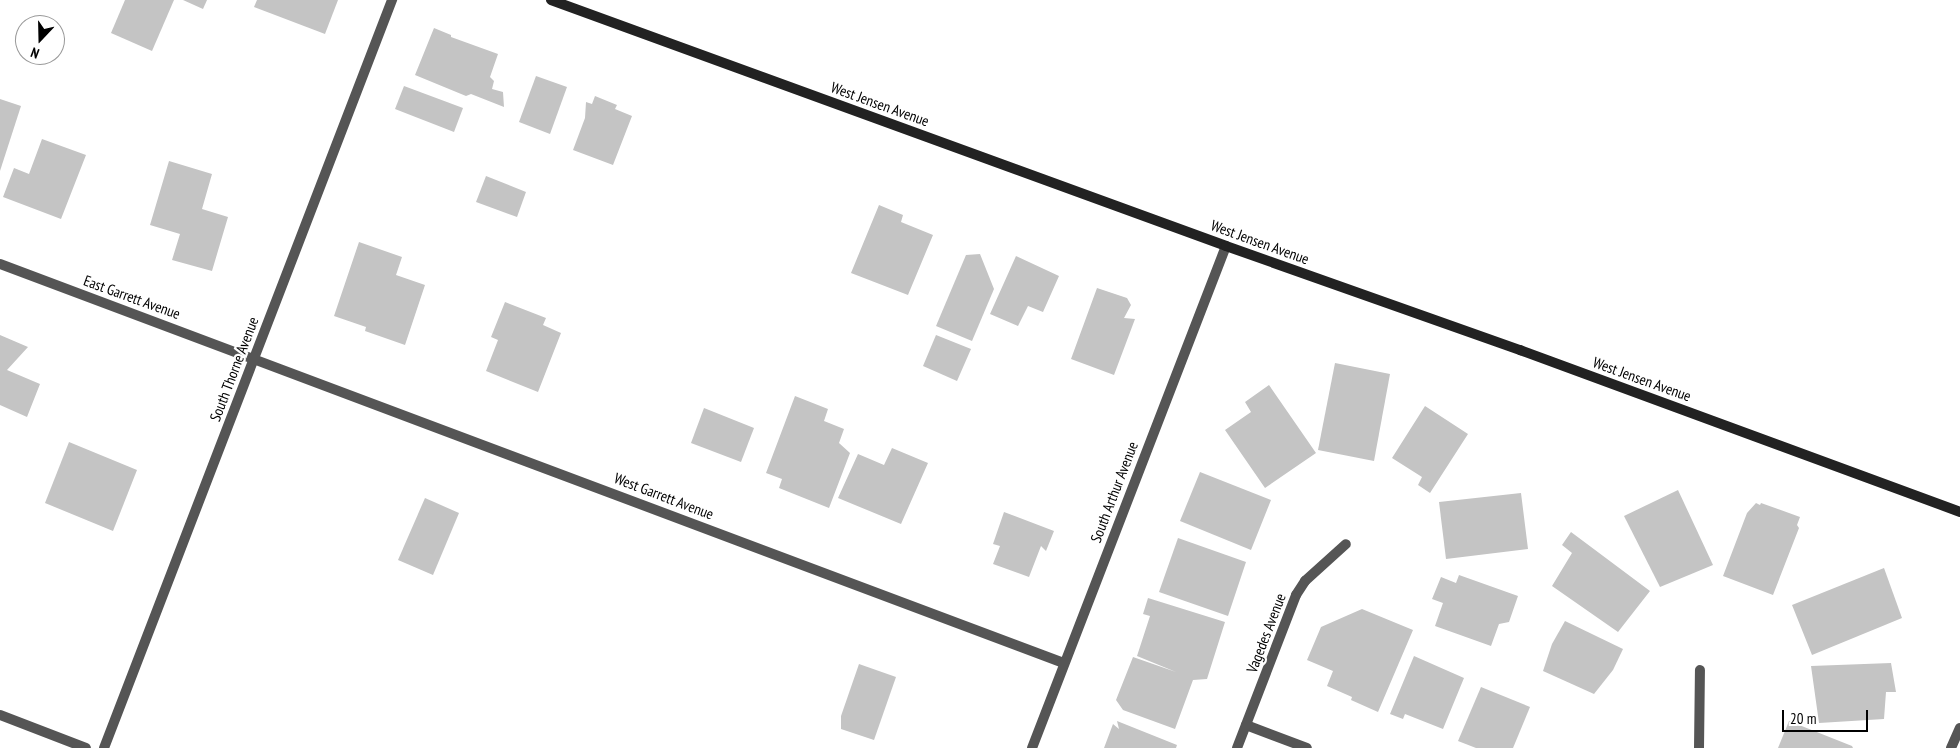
<!DOCTYPE html>
<style>
body{margin:0}
#map{position:relative;width:1960px;height:748px;overflow:hidden;background:#fff;font-family:"PT Sans Narrow",sans-serif}
div>[style]{position:absolute}
.building>*{inset:0;background:#c4c4c4}
.street>*{height:10px;margin:-5px;padding:0 5px;transform-origin:5px;border-radius:5px;background:#555}
.secondary>*{height:10px;margin:-5px;padding:0 5px;transform-origin:5px;border-radius:5px;background:#222}
span{translate:-50% -50%;white-space:nowrap;text-align:center;line-height:1.15;-webkit-text-stroke:4.5px #fff;paint-order:stroke}
.street-label{font-size:15px;color:#000}
.north{position:absolute;left:15px;top:15px;width:50px;height:50px;box-sizing:border-box;background:#fff;border:1px solid #999;border-radius:50%;rotate:201deg;font-size:14px;font-weight:700;line-height:20px;text-align:center;color:#000}
.north::after{content:'';display:block;margin:auto;width:18px;height:22px;background:#000;clip-path:polygon(50% 0,100% 100%,50% 72%,0 100%)}
.scale{position:absolute;left:1782px;top:710px;width:86px;height:22px;box-sizing:border-box;border:2px solid #000;border-top:0;padding-left:6px;font-size:15px;line-height:18px;white-space:nowrap;color:#000;-webkit-text-stroke:4px #fff;paint-order:stroke}
</style>
<div id="map">
<div class="building">
<div style="clip-path:polygon(125px 0,174px 0,152px 51px,111px 33px)"></div>
<div style="clip-path:polygon(183px 0,207px 0,203px 9px)"></div>
<div style="clip-path:polygon(257px 0,338px 0,325px 34px,254px 7px)"></div>
<div style="clip-path:polygon(434px 28px,451px 35px,451px 37px,498px 54px,490px 77px,494px 81px,492px 89px,503px 92px,504px 107px,471px 94px,466px 96px,415px 75px)"></div>
<div style="clip-path:polygon(536px 76px,567px 87px,550px 134px,519px 122px)"></div>
<div style="clip-path:polygon(404px 86px,463px 108px,454px 132px,395px 109px)"></div>
<div style="clip-path:polygon(595px 96px,617px 105px,615px 109px,632px 116px,613px 165px,573px 150px,585px 118px,586px 102px,592px 104px)"></div>
<div style="clip-path:polygon(0 99px,21px 106px,0 171px)"></div>
<div style="clip-path:polygon(42px 139px,86px 155px,61px 219px,3px 197px,14px 168px,29px 174px)"></div>
<div style="clip-path:polygon(169px 161px,212px 174px,202px 209px,228px 217px,212px 271px,172px 260px,180px 234px,150px 225px)"></div>
<div style="clip-path:polygon(486px 176px,526px 192px,517px 217px,476px 202px)"></div>
<div style="clip-path:polygon(879px 205px,903px 215px,901px 222px,933px 235px,908px 295px,851px 273px)"></div>
<div style="clip-path:polygon(359px 242px,402px 257px,396px 275px,425px 285px,405px 345px,365px 331px,366px 327px,334px 316px)"></div>
<div style="clip-path:polygon(980px 254px,994px 289px,972px 341px,936px 326px,966px 255px)"></div>
<div style="clip-path:polygon(1016px 256px,1059px 276px,1043px 312px,1028px 306px,1018px 326px,990px 314px)"></div>
<div style="clip-path:polygon(1097px 288px,1127px 298px,1131px 305px,1124px 318px,1135px 319px,1114px 375px,1071px 359px)"></div>
<div style="clip-path:polygon(505px 302px,546px 318px,543px 325px,561px 333px,538px 392px,486px 371px,498px 340px,491px 337px)"></div>
<div style="clip-path:polygon(0 335px,28px 347px,7px 370px,40px 384px,27px 417px,0 405px)"></div>
<div style="clip-path:polygon(936px 335px,971px 349px,957px 381px,923px 366px)"></div>
<div style="clip-path:polygon(1335px 363px,1390px 374px,1374px 461px,1318px 450px)"></div>
<div style="clip-path:polygon(1269px 385px,1316px 453px,1265px 488px,1225px 430px,1251px 412px,1245px 402px)"></div>
<div style="clip-path:polygon(795px 396px,828px 409px,824px 421px,844px 429px,839px 443px,850px 453px,829px 508px,779px 488px,782px 479px,766px 473px)"></div>
<div style="clip-path:polygon(1425px 406px,1468px 434px,1430px 493px,1418px 485px,1422px 477px,1392px 458px)"></div>
<div style="clip-path:polygon(704px 408px,754px 428px,741px 462px,691px 443px)"></div>
<div style="clip-path:polygon(69px 442px,137px 470px,113px 531px,45px 503px)"></div>
<div style="clip-path:polygon(892px 448px,928px 463px,901px 524px,838px 498px,858px 454px,884px 465px)"></div>
<div style="clip-path:polygon(1200px 472px,1271px 500px,1251px 550px,1180px 521px)"></div>
<div style="clip-path:polygon(1678px 490px,1713px 565px,1660px 587px,1624px 516px)"></div>
<div style="clip-path:polygon(1521px 493px,1528px 549px,1446px 559px,1439px 502px)"></div>
<div style="clip-path:polygon(425px 498px,459px 513px,433px 575px,398px 560px)"></div>
<div style="clip-path:polygon(1756px 503px,1760px 505px,1761px 503px,1800px 517px,1797px 525px,1799px 528px,1773px 595px,1723px 576px,1747px 513px)"></div>
<div style="clip-path:polygon(1004px 512px,1054px 531px,1046px 551px,1041px 546px,1029px 577px,993px 564px,1000px 546px,993px 544px)"></div>
<div style="clip-path:polygon(1571px 532px,1650px 591px,1618px 632px,1552px 586px,1572px 553px,1562px 545px)"></div>
<div style="clip-path:polygon(1178px 538px,1246px 562px,1228px 616px,1159px 592px)"></div>
<div style="clip-path:polygon(1884px 568px,1902px 618px,1812px 655px,1792px 605px)"></div>
<div style="clip-path:polygon(1459px 575px,1518px 596px,1509px 622px,1499px 624px,1491px 646px,1435px 626px,1443px 603px,1432px 599px,1441px 577px,1456px 583px)"></div>
<div style="clip-path:polygon(1148px 598px,1225px 622px,1207px 679px,1193px 680px,1175px 729px,1123px 710px,1116px 700px,1133px 657px,1176px 672px,1137px 656px,1150px 616px,1143px 614px)"></div>
<div style="clip-path:polygon(1362px 609px,1413px 630px,1378px 712px,1351px 700px,1352px 697px,1327px 686px,1333px 671px,1307px 660px,1321px 627px)"></div>
<div style="clip-path:polygon(1565px 621px,1623px 649px,1613px 670px,1594px 694px,1543px 671px,1552px 644px)"></div>
<div style="clip-path:polygon(1414px 656px,1464px 678px,1443px 729px,1405px 714px,1403px 719px,1390px 714px)"></div>
<div style="clip-path:polygon(1891px 663px,1896px 692px,1886px 692px,1884px 719px,1819px 723px,1811px 666px)"></div>
<div style="clip-path:polygon(859px 664px,896px 677px,874px 740px,841px 729px,841px 716px)"></div>
<div style="clip-path:polygon(1481px 687px,1530px 707px,1513px 748px,1476px 748px,1458px 741px)"></div>
<div style="clip-path:polygon(1117px 721px,1177px 745px,1176px 748px,1104px 748px,1113px 724px,1119px 729px)"></div>
<div style="clip-path:polygon(1789px 721px,1852px 746px,1853px 748px,1778px 748px)"></div>
</div>
<div class="street">
<div style="left:0;top:264px;width:1136px;rotate:20.56deg"></div>
<div style="left:0;top:715px;width:92px;rotate:21deg"></div>
<div style="left:1246px;top:725px;width:65px;rotate:20.7deg"></div>
<div style="left:104px;top:748px;width:802px;rotate:-68.94deg"></div>
<div style="left:1032px;top:748px;width:538px;rotate:-68.87deg"></div>
<div style="left:1237px;top:748px;width:164px;rotate:-68.9deg"></div>
<div style="left:1296px;top:595px;width:17px;rotate:-57deg"></div>
<div style="left:1305px;top:581px;width:55px;rotate:-42.1deg"></div>
<div style="left:1699px;top:748px;width:78px;rotate:-89.3deg"></div>
<div style="left:1951px;top:748px;width:22px;rotate:-66deg"></div>
</div>
<div class="secondary">
<div style="left:551px;top:0;width:718px;rotate:20.02deg"></div>
<div style="left:1226px;top:246px;width:312px;rotate:19.5deg"></div>
<div style="left:1520px;top:350px;width:469px;rotate:20.2deg"></div>
</div>
<div class="street-label">
<span style="left:880px;top:104px;rotate:20deg">West Jensen Avenue</span>
<span style="left:1260px;top:242px;rotate:20deg">West Jensen Avenue</span>
<span style="left:132px;top:297px;rotate:20deg">East Garrett Avenue</span>
<span style="left:234px;top:369px;rotate:-69deg">South Thorne Avenue</span>
<span style="left:1642px;top:379px;rotate:20deg">West Jensen Avenue</span>
<span style="left:1114px;top:492px;rotate:-69deg">South Arthur Avenue</span>
<span style="left:664px;top:496px;rotate:21deg">West Garrett Avenue</span>
<span style="left:1266px;top:633px;rotate:-69deg">Vagedes Avenue</span>
</div>
<div class="north">N</div>
<div class="scale">20 m</div>
</div>
